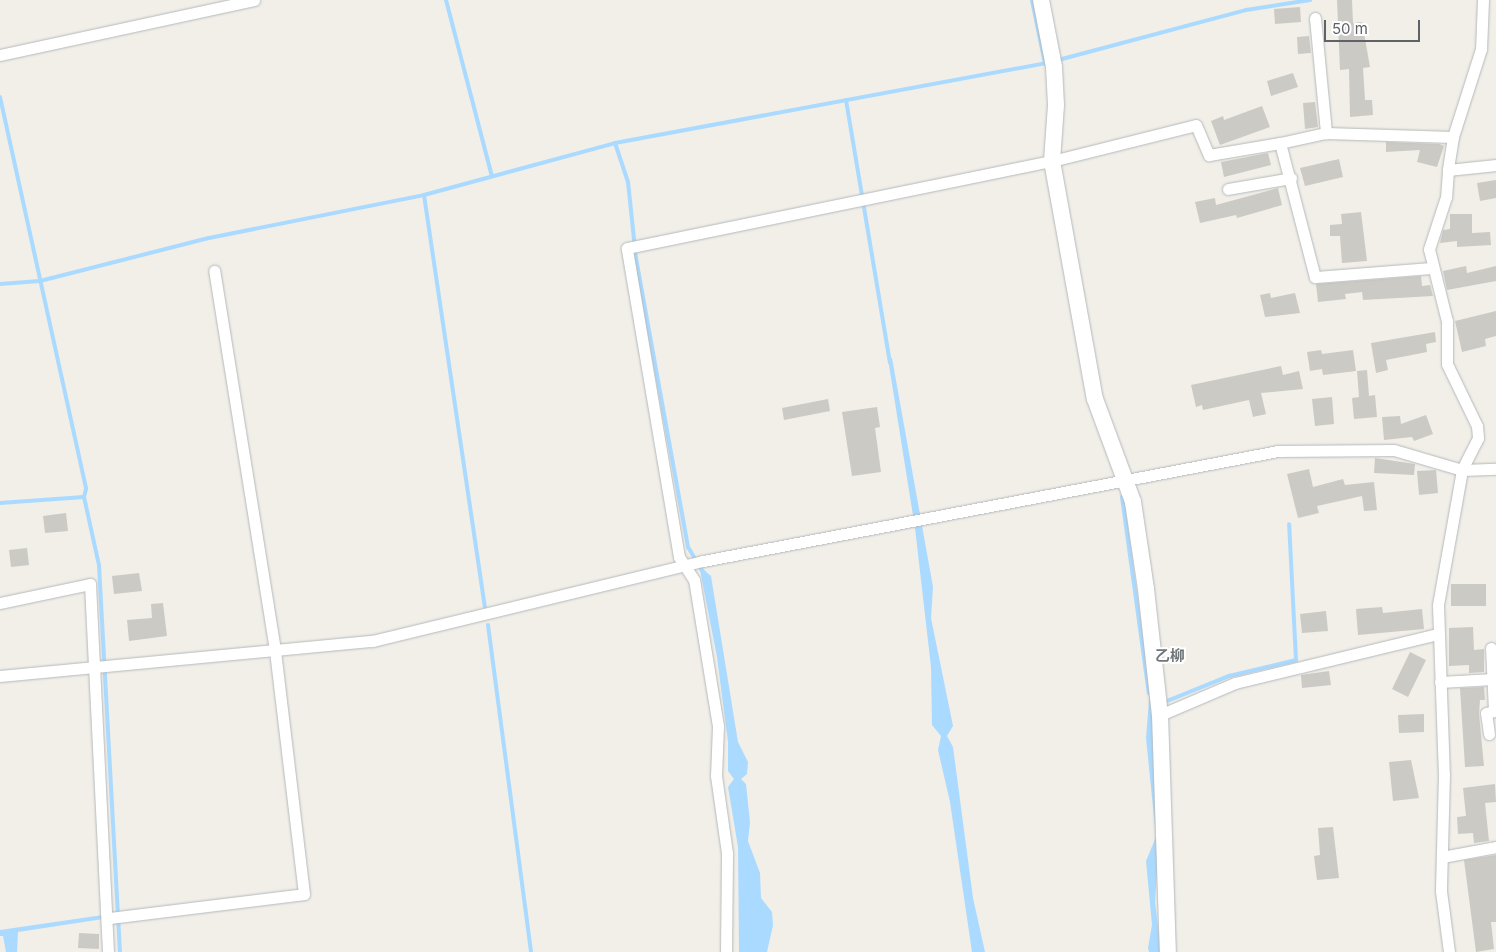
<!DOCTYPE html>
<meta charset="utf-8">
<style>
body{margin:0}
#map{position:relative;width:1496px;height:952px;overflow:hidden;background:#f1efe8;font-family:Inter,"Noto Sans JP",sans-serif}
div>[style]{position:absolute}
.water>*{inset:0;background:#aadaff}
.stream>*{height:4px;margin:-2px;padding:0 2px;transform-origin:2px;border-radius:2px;background:#aadaff}
.building>*{inset:0;background:#cccac5}
.roads{filter:drop-shadow(0 0 1px #b5b8bc) drop-shadow(0 0 1px #b5b8bc)}
.street>*{height:11px;margin:-5.5px;padding:0 5.5px;transform-origin:5.5px;border-radius:5.5px;background:#fff}
.secondary>*{height:16px;margin:-8px;padding:0 8px;transform-origin:8px;border-radius:8px;background:#fff}
span{translate:-50% -50%;white-space:nowrap;text-align:center;line-height:1.15;-webkit-text-stroke:4px #fff;paint-order:stroke}
.neighbourhood-label{font-size:15px;color:#70757a;font-weight:700}
.scale{position:absolute;left:1324px;top:20px;width:96px;height:22px;box-sizing:border-box;border:2px solid #5f6368;border-top:0;padding-left:6px;font-size:15px;line-height:18px;white-space:nowrap;color:#5f6368;-webkit-text-stroke:4px #fff;paint-order:stroke}
</style>
<div id="map">
<div class="water">
<div style="clip-path:polygon(892px 358px,933px 587px,931px 618px,953px 726px,947px 736px,953px 747px,973px 898px,985px 952px,972px 952px,950px 802px,938px 750px,941px 736px,932px 725px,931px 667px,915px 528px,888px 359px)"></div>
<div style="clip-path:polygon(703px 569px,711px 576px,738px 742px,748px 762px,747px 774px,741px 779px,746px 784px,750px 822px,748px 841px,760px 873px,761px 898px,772px 912px,773px 925px,767px 952px,739px 952px,738px 847px,728px 787px,734px 779px,728px 771px,728px 742px,717px 657px,700px 570px)"></div>
<div style="clip-path:polygon(1150px 688px,1157px 776px,1159px 838px,1155px 902px,1161px 952px,1149px 952px,1148px 948px,1152px 925px,1146px 861px,1156px 837px,1146px 738px)"></div>
<div style="clip-path:polygon(103px 915px,103px 919px,18px 932px,17px 952px,6px 952px,3px 936px,0 936px,0 930px)"></div>
</div>
<div class="stream">
<div style="left:446px;top:0;width:182px;rotate:75.4deg"></div>
<div style="left:1062px;top:59px;width:190px;rotate:-14.9deg"></div>
<div style="left:1246px;top:10px;width:65px;rotate:-8.9deg"></div>
<div style="left:0;top:97px;width:401px;rotate:77.6deg"></div>
<div style="left:86px;top:489px;width:8px;rotate:104deg"></div>
<div style="left:84px;top:497px;width:70px;rotate:77.6deg"></div>
<div style="left:99px;top:565px;width:388px;rotate:86.9deg"></div>
<div style="left:846px;top:100px;width:266px;rotate:80.5deg"></div>
<div style="left:615px;top:143px;width:41px;rotate:71.6deg"></div>
<div style="left:628px;top:182px;width:76px;rotate:84deg"></div>
<div style="left:636px;top:258px;width:294px;rotate:79.8deg"></div>
<div style="left:688px;top:547px;width:29px;rotate:59deg"></div>
<div style="left:424px;top:195px;width:416px;rotate:81.6deg"></div>
<div style="left:0;top:284px;width:40px;rotate:-4.3deg"></div>
<div style="left:40px;top:281px;width:174px;rotate:-14.3deg"></div>
<div style="left:209px;top:238px;width:219px;rotate:-11.3deg"></div>
<div style="left:424px;top:195px;width:198px;rotate:-15.2deg"></div>
<div style="left:615px;top:143px;width:437px;rotate:-10.5deg"></div>
<div style="left:1045px;top:63px;width:64px;rotate:-101.7deg"></div>
<div style="left:1122px;top:497px;width:198px;rotate:82.2deg"></div>
<div style="left:0;top:503px;width:84px;rotate:-4.1deg"></div>
<div style="left:488px;top:625px;width:330px;rotate:82.5deg"></div>
<div style="left:1167px;top:701px;width:67px;rotate:-22deg"></div>
<div style="left:1229px;top:676px;width:69px;rotate:-13.4deg"></div>
<div style="left:1296px;top:660px;width:136px;rotate:-92.9deg"></div>
</div>
<div class="building">
<div style="clip-path:polygon(1337px 0,1352px 0,1353px 23px,1362px 22px,1370px 67px,1363px 68px,1365px 100px,1372px 100px,1373px 115px,1350px 117px,1349px 69px,1340px 70px)"></div>
<div style="clip-path:polygon(1300px 7px,1301px 22px,1275px 24px,1274px 9px)"></div>
<div style="clip-path:polygon(1309px 36px,1311px 53px,1298px 54px,1297px 37px)"></div>
<div style="clip-path:polygon(1293px 73px,1298px 87px,1271px 96px,1267px 81px)"></div>
<div style="clip-path:polygon(1315px 102px,1318px 127px,1305px 129px,1303px 103px)"></div>
<div style="clip-path:polygon(1262px 106px,1270px 127px,1220px 145px,1211px 121px,1223px 116px,1224px 120px)"></div>
<div style="clip-path:polygon(1386px 142px,1439px 144px,1444px 146px,1437px 167px,1417px 162px,1420px 150px,1386px 152px)"></div>
<div style="clip-path:polygon(1268px 153px,1271px 165px,1224px 177px,1221px 162px)"></div>
<div style="clip-path:polygon(1339px 159px,1343px 177px,1305px 186px,1300px 168px)"></div>
<div style="clip-path:polygon(1496px 180px,1496px 198px,1480px 201px,1477px 183px)"></div>
<div style="clip-path:polygon(1278px 188px,1282px 205px,1237px 218px,1236px 215px,1200px 223px,1195px 202px,1215px 198px,1216px 205px)"></div>
<div style="clip-path:polygon(1361px 212px,1367px 261px,1342px 263px,1340px 236px,1330px 236px,1330px 225px,1342px 224px,1341px 214px)"></div>
<div style="clip-path:polygon(1450px 214px,1472px 214px,1472px 233px,1490px 232px,1491px 245px,1457px 247px,1457px 241px,1440px 243px,1443px 230px,1450px 229px)"></div>
<div style="clip-path:polygon(1466px 266px,1467px 273px,1496px 266px,1496px 281px,1447px 290px,1443px 271px)"></div>
<div style="clip-path:polygon(1421px 276px,1422px 286px,1430px 285px,1433px 296px,1363px 300px,1362px 292px,1345px 294px,1346px 299px,1318px 302px,1316px 284px)"></div>
<div style="clip-path:polygon(1270px 293px,1271px 298px,1295px 293px,1300px 313px,1265px 317px,1260px 295px)"></div>
<div style="clip-path:polygon(1496px 311px,1496px 336px,1485px 339px,1486px 346px,1462px 352px,1455px 321px)"></div>
<div style="clip-path:polygon(1435px 332px,1436px 342px,1426px 344px,1427px 352px,1386px 360px,1388px 370px,1376px 373px,1371px 343px)"></div>
<div style="clip-path:polygon(1321px 350px,1322px 354px,1353px 350px,1356px 371px,1323px 375px,1322px 369px,1310px 371px,1307px 352px)"></div>
<div style="clip-path:polygon(1281px 366px,1283px 375px,1299px 371px,1303px 389px,1261px 393px,1266px 414px,1253px 417px,1249px 400px,1203px 410px,1202px 405px,1196px 407px,1191px 385px)"></div>
<div style="clip-path:polygon(1367px 370px,1369px 396px,1375px 395px,1377px 417px,1354px 419px,1352px 398px,1359px 397px,1357px 371px)"></div>
<div style="clip-path:polygon(1332px 397px,1334px 424px,1315px 426px,1312px 399px)"></div>
<div style="clip-path:polygon(828px 399px,830px 411px,784px 420px,782px 408px)"></div>
<div style="clip-path:polygon(877px 407px,880px 427px,875px 428px,881px 472px,852px 476px,842px 412px)"></div>
<div style="clip-path:polygon(1426px 415px,1433px 434px,1414px 441px,1412px 437px,1384px 440px,1382px 417px,1400px 416px,1401px 424px)"></div>
<div style="clip-path:polygon(1375px 458px,1415px 464px,1414px 475px,1374px 473px)"></div>
<div style="clip-path:polygon(1309px 469px,1313px 487px,1343px 479px,1345px 485px,1374px 482px,1377px 510px,1364px 511px,1362px 496px,1317px 506px,1319px 513px,1298px 518px,1287px 474px)"></div>
<div style="clip-path:polygon(1436px 470px,1438px 493px,1419px 495px,1417px 471px)"></div>
<div style="clip-path:polygon(66px 513px,68px 531px,45px 533px,43px 516px)"></div>
<div style="clip-path:polygon(27px 548px,29px 565px,11px 567px,9px 550px)"></div>
<div style="clip-path:polygon(139px 573px,142px 591px,114px 594px,112px 576px)"></div>
<div style="clip-path:polygon(1451px 584px,1486px 584px,1486px 606px,1451px 606px)"></div>
<div style="clip-path:polygon(163px 603px,167px 636px,129px 641px,127px 620px,152px 618px,151px 604px)"></div>
<div style="clip-path:polygon(1382px 607px,1383px 613px,1422px 609px,1424px 629px,1358px 635px,1356px 609px)"></div>
<div style="clip-path:polygon(1326px 611px,1328px 631px,1302px 633px,1300px 614px)"></div>
<div style="clip-path:polygon(1473px 627px,1474px 650px,1484px 649px,1484px 672px,1469px 673px,1469px 665px,1449px 666px,1449px 628px)"></div>
<div style="clip-path:polygon(1410px 652px,1426px 660px,1408px 697px,1392px 689px)"></div>
<div style="clip-path:polygon(1329px 671px,1331px 685px,1302px 688px,1301px 675px)"></div>
<div style="clip-path:polygon(1484px 687px,1485px 700px,1480px 700px,1479px 714px,1484px 766px,1465px 767px,1460px 688px)"></div>
<div style="clip-path:polygon(1424px 714px,1424px 732px,1399px 733px,1398px 715px)"></div>
<div style="clip-path:polygon(1411px 760px,1419px 798px,1393px 801px,1389px 762px)"></div>
<div style="clip-path:polygon(1495px 784px,1496px 802px,1485px 803px,1489px 841px,1474px 843px,1473px 833px,1458px 834px,1457px 817px,1466px 816px,1463px 788px)"></div>
<div style="clip-path:polygon(1333px 827px,1339px 878px,1317px 880px,1314px 856px,1320px 855px,1318px 828px)"></div>
<div style="clip-path:polygon(1496px 855px,1496px 922px,1491px 922px,1494px 949px,1476px 952px,1464px 860px)"></div>
<div style="clip-path:polygon(79px 933px,99px 934px,99px 949px,78px 948px)"></div>
</div>
<div class="roads">
<div class="street">
<div style="left:1483px;top:0;width:49px;rotate:92.3deg"></div>
<div style="left:1481px;top:49px;width:92px;rotate:107.7deg"></div>
<div style="left:1453px;top:137px;width:33px;rotate:99deg"></div>
<div style="left:1448px;top:170px;width:48px;rotate:-5.9deg"></div>
<div style="left:1315px;top:18px;width:116px;rotate:84.5deg"></div>
<div style="left:0;top:55px;width:260px;rotate:-12.2deg"></div>
<div style="left:1280px;top:143px;width:47px;rotate:-12.3deg"></div>
<div style="left:1326px;top:133px;width:127px;rotate:1.8deg"></div>
<div style="left:1448px;top:170px;width:27px;rotate:94deg"></div>
<div style="left:1446px;top:197px;width:55px;rotate:108.1deg"></div>
<div style="left:1429px;top:249px;width:74px;rotate:76deg"></div>
<div style="left:1447px;top:321px;width:43px;rotate:90deg"></div>
<div style="left:1447px;top:364px;width:69px;rotate:64.2deg"></div>
<div style="left:1477px;top:426px;width:12px;rotate:85deg"></div>
<div style="left:1478px;top:438px;width:36px;rotate:117deg"></div>
<div style="left:1462px;top:470px;width:137px;rotate:100.1deg"></div>
<div style="left:1438px;top:605px;width:169px;rotate:88deg"></div>
<div style="left:1444px;top:774px;width:117px;rotate:91.5deg"></div>
<div style="left:1441px;top:891px;width:62px;rotate:82.5deg"></div>
<div style="left:1228px;top:189px;width:64px;rotate:-9.9deg"></div>
<div style="left:0;top:603px;width:92px;rotate:-11.9deg"></div>
<div style="left:90px;top:584px;width:368px;rotate:87.2deg"></div>
<div style="left:0;top:676px;width:374px;rotate:-5.4deg"></div>
<div style="left:372px;top:641px;width:341px;rotate:-13.6deg"></div>
<div style="left:703px;top:561px;width:585px;rotate:-10.83deg"></div>
<div style="left:1278px;top:451px;width:116px;rotate:-0.5deg"></div>
<div style="left:1394px;top:450px;width:71px;rotate:16.4deg"></div>
<div style="left:1462px;top:470px;width:34px;rotate:-2deg"></div>
<div style="left:1440px;top:682px;width:53px;rotate:-3.2deg"></div>
<div style="left:1160px;top:715px;width:82px;rotate:-23.1deg"></div>
<div style="left:1235px;top:683px;width:209px;rotate:-13.6deg"></div>
<div style="left:1489px;top:734px;width:21px;rotate:-98deg"></div>
<div style="left:1486px;top:713px;width:8px;rotate:-14deg"></div>
<div style="left:1494px;top:711px;width:63px;rotate:-92.7deg"></div>
<div style="left:1442px;top:857px;width:55px;rotate:-10.5deg"></div>
<div style="left:109px;top:918px;width:196px;rotate:-7deg"></div>
<div style="left:304px;top:894px;width:246px;rotate:-96.8deg"></div>
<div style="left:275px;top:650px;width:384px;rotate:-99.1deg"></div>
<div style="left:726px;top:952px;width:99px;rotate:-89.4deg"></div>
<div style="left:727px;top:853px;width:78px;rotate:-98.1deg"></div>
<div style="left:716px;top:776px;width:50px;rotate:-87.7deg"></div>
<div style="left:718px;top:726px;width:148px;rotate:-99.3deg"></div>
<div style="left:694px;top:580px;width:27px;rotate:-123deg"></div>
<div style="left:679px;top:557px;width:313px;rotate:-99.6deg"></div>
<div style="left:627px;top:248px;width:434px;rotate:-11.6deg"></div>
<div style="left:1052px;top:161px;width:148px;rotate:-14deg"></div>
<div style="left:1196px;top:125px;width:33px;rotate:67deg"></div>
<div style="left:1209px;top:155px;width:72px;rotate:-9.6deg"></div>
<div style="left:1280px;top:143px;width:138px;rotate:75.4deg"></div>
<div style="left:1315px;top:277px;width:117px;rotate:-4.4deg"></div>
</div>
<div class="secondary">
<div style="left:1041px;top:0;width:68px;rotate:79deg"></div>
<div style="left:1054px;top:67px;width:38px;rotate:87deg"></div>
<div style="left:1056px;top:105px;width:56px;rotate:94.1deg"></div>
<div style="left:1052px;top:161px;width:242px;rotate:79.8deg"></div>
<div style="left:1095px;top:399px;width:110px;rotate:69.7deg"></div>
<div style="left:1133px;top:502px;width:88px;rotate:81.5deg"></div>
<div style="left:1146px;top:589px;width:127px;rotate:83.7deg"></div>
<div style="left:1160px;top:715px;width:237px;rotate:88.1deg"></div>
</div>
</div>
<div class="neighbourhood-label">
<span style="left:1170px;top:656px">乙柳</span>
</div>
<div class="scale">50 m</div>
</div>
